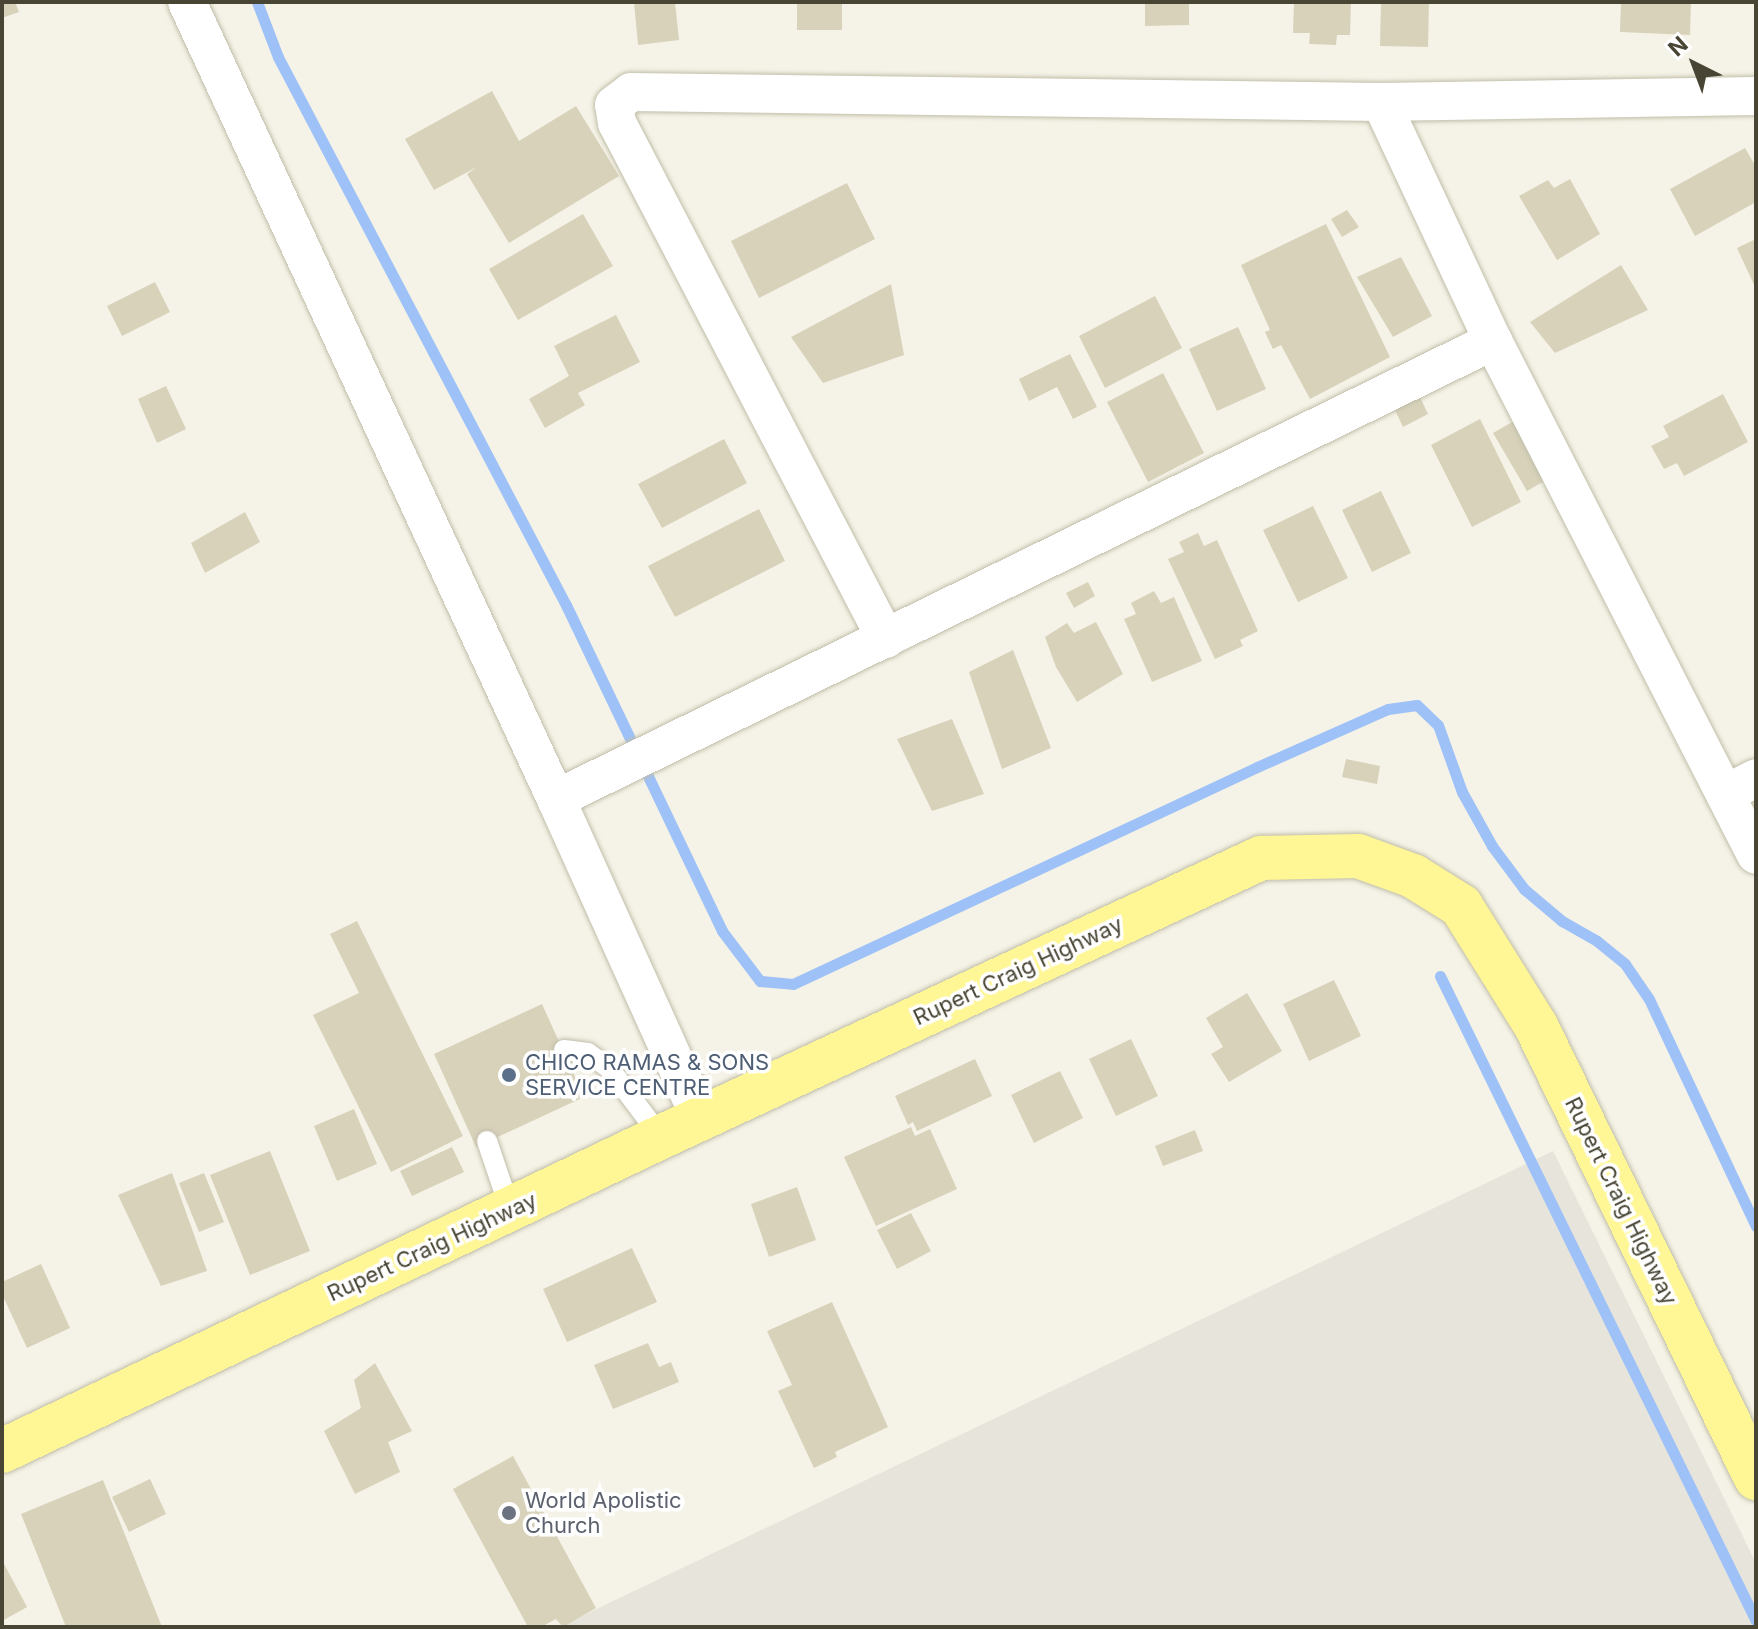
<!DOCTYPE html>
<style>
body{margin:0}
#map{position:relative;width:1758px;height:1629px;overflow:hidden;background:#f5f3e7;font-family:Inter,sans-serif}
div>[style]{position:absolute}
.industrial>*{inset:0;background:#e7e4dc}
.stream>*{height:11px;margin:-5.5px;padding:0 5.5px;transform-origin:5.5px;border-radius:5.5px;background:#9ec1f7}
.building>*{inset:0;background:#d8d2bb}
.roads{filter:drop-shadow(0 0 2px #c1bea9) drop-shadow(0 0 2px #c1bea9)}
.service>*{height:20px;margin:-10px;padding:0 10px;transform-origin:10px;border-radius:10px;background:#fff}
.minor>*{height:38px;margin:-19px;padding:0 19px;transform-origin:19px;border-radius:19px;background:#fff}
.primary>*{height:44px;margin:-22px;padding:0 22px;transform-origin:22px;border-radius:22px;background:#fff696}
.dots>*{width:22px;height:22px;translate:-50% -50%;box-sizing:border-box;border:4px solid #fff;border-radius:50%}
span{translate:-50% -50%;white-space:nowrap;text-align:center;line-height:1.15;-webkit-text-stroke:7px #fff;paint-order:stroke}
.street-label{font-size:22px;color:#494535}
.service-label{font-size:22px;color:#4e5e75}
.left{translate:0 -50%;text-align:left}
.worship-label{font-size:22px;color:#5b616d}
.frame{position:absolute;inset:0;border:4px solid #494535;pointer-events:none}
.north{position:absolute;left:1654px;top:24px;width:80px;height:80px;-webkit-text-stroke:6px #fff;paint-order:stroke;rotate:318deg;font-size:22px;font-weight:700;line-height:32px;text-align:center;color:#494535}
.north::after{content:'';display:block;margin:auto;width:28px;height:36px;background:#494535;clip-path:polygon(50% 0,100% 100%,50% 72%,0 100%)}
</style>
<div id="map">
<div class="industrial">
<div style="clip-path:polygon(1553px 1151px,1756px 1563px,1756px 1627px,559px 1627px)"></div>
</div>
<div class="stream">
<div style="left:257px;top:2px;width:59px;rotate:69.1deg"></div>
<div style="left:278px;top:57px;width:619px;rotate:62.28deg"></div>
<div style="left:566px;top:605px;width:361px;rotate:64.4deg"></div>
<div style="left:722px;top:931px;width:63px;rotate:52.8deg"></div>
<div style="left:760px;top:981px;width:33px;rotate:5deg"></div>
<div style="left:793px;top:984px;width:512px;rotate:-25.06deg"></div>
<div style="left:1257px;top:767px;width:143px;rotate:-23.9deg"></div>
<div style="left:1388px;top:709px;width:29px;rotate:-8deg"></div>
<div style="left:1417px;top:705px;width:29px;rotate:44deg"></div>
<div style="left:1438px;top:725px;width:71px;rotate:70.3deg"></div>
<div style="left:1462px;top:792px;width:62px;rotate:60.9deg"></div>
<div style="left:1492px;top:846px;width:54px;rotate:53.3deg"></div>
<div style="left:1524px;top:889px;width:50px;rotate:40.1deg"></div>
<div style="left:1562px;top:921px;width:40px;rotate:29.7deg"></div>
<div style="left:1597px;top:941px;width:36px;rotate:39deg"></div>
<div style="left:1625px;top:964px;width:42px;rotate:55.6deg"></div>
<div style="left:1649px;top:999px;width:251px;rotate:64.8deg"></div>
<div style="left:1440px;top:976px;width:718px;rotate:63.9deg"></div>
</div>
<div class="building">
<div style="clip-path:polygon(2px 2px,15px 2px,19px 12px,2px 18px)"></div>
<div style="clip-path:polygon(634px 2px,675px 2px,679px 40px,638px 45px)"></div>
<div style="clip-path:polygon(797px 2px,842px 2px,842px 30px,797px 30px)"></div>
<div style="clip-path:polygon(1145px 2px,1189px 2px,1189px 25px,1145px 26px)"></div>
<div style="clip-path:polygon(1294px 2px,1351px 2px,1350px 35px,1337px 35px,1336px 45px,1309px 44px,1310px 33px,1293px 33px)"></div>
<div style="clip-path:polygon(1381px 2px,1429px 2px,1428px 47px,1380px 46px)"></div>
<div style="clip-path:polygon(1621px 2px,1691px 2px,1690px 35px,1620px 32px)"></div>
<div style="clip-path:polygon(492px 91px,519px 141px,576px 106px,619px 176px,509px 243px,467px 174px,477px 167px,434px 190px,405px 139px)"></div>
<div style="clip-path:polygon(1745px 148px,1756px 167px,1756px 202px,1695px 236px,1670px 189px)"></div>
<div style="clip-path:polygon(1570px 179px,1600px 234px,1557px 260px,1519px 196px,1548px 180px,1554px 188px)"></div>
<div style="clip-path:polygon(847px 183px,875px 239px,759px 298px,731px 241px)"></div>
<div style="clip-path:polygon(1347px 210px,1359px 227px,1342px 237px,1331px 219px)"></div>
<div style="clip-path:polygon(583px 214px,613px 266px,518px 320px,489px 269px)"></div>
<div style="clip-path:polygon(1326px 224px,1390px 357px,1310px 399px,1281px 345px,1273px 349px,1265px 332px,1270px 330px,1241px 265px)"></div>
<div style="clip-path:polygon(1756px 239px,1756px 289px,1737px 248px)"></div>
<div style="clip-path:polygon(1401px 257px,1432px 316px,1393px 337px,1357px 277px)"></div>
<div style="clip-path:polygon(1621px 265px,1648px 310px,1555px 353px,1530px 322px)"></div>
<div style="clip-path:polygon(155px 282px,170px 312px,122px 336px,107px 306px)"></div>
<div style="clip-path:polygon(891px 284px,904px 355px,823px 383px,791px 337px)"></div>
<div style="clip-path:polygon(1155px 296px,1182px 348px,1105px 388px,1079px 336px)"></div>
<div style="clip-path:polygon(616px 315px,640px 362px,578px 393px,585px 405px,545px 428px,529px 399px,569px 376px,554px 346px)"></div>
<div style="clip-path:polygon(1238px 327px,1266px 389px,1217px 411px,1189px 349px)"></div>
<div style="clip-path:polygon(1070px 354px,1097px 407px,1073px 419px,1057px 387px,1029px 401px,1019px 379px)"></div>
<div style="clip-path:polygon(1163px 373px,1204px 453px,1148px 482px,1107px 402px)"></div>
<div style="clip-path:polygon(166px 386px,186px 429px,157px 443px,138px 399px)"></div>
<div style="clip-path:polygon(1723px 394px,1748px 442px,1684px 476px,1677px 463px,1664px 469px,1651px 446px,1669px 437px,1663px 426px)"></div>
<div style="clip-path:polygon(1419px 395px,1428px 414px,1403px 427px,1394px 408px)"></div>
<div style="clip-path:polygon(1480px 419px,1521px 502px,1472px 527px,1431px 445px)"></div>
<div style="clip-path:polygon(1514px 421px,1548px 479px,1527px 491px,1493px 433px)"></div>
<div style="clip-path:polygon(724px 439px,747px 483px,662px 528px,638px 484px)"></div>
<div style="clip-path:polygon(1381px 491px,1411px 553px,1372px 572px,1342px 510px)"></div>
<div style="clip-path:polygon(1313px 506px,1348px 578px,1298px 602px,1263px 530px)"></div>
<div style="clip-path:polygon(759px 509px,785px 561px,675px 617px,648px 566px)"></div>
<div style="clip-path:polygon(245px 512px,260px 542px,205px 573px,191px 543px)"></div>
<div style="clip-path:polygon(1198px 533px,1204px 546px,1217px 540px,1258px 631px,1240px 640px,1243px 646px,1215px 659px,1168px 559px,1184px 552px,1179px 542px)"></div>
<div style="clip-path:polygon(1088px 582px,1095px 596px,1074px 608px,1066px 593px)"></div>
<div style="clip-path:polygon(1154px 591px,1161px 603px,1174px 597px,1202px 661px,1152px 682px,1124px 619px,1136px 614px,1131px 603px)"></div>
<div style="clip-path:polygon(1096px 622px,1123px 674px,1077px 702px,1056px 667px,1045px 637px,1067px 623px,1074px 633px)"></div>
<div style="clip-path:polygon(1013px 650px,1051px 748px,1002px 769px,969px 672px)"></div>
<div style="clip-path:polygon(952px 719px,984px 794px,932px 811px,897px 739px)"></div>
<div style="clip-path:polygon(1346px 759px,1380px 766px,1377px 784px,1342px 777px)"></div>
<div style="clip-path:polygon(357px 921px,463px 1136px,391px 1172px,313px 1015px,359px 993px,330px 934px)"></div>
<div style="clip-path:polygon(1334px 980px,1361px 1036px,1309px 1061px,1283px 1004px)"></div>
<div style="clip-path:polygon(1247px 993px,1282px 1051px,1229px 1082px,1211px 1054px,1223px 1047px,1206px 1018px)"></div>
<div style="clip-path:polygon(542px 1004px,584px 1097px,476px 1147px,434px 1054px)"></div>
<div style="clip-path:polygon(1131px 1039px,1158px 1096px,1116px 1116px,1089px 1059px)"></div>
<div style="clip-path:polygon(975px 1059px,992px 1096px,917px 1131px,913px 1122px,908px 1125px,895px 1096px)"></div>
<div style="clip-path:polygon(1060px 1071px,1083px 1118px,1034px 1143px,1011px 1095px)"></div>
<div style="clip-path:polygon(354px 1109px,377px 1164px,337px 1181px,314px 1126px)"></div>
<div style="clip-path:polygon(911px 1127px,915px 1136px,930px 1129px,957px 1189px,876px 1226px,844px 1157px)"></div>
<div style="clip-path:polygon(1195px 1130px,1203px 1151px,1163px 1166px,1155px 1146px)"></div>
<div style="clip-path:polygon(452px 1147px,464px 1172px,412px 1196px,400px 1171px)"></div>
<div style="clip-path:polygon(270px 1151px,310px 1251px,250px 1275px,210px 1175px)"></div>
<div style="clip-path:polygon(172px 1173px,207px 1271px,161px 1286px,118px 1195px)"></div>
<div style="clip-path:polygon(204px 1173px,224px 1222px,199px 1232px,179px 1183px)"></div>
<div style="clip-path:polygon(797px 1187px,816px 1240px,769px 1257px,751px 1204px)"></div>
<div style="clip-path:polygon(911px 1213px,931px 1251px,897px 1269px,877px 1230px)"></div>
<div style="clip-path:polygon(632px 1248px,657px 1302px,567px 1342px,543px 1289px)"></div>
<div style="clip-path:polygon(41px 1264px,70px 1328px,27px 1348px,2px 1294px,2px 1282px)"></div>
<div style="clip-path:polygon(832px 1302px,888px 1427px,835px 1452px,837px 1457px,814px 1468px,778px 1391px,792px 1385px,767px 1331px)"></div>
<div style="clip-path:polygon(648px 1343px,659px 1367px,671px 1362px,679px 1382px,613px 1409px,594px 1365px)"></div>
<div style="clip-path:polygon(375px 1363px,412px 1431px,388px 1442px,400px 1472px,355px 1494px,324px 1431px,361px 1408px,354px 1380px)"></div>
<div style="clip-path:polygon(513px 1456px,596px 1608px,563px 1627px,556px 1619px,541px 1627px,528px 1627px,453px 1489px)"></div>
<div style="clip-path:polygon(150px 1479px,166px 1514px,129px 1532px,112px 1497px)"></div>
<div style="clip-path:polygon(103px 1480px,162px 1627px,66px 1627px,21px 1514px)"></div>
<div style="clip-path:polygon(2px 1560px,27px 1607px,2px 1621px)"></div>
</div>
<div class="roads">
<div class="service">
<div style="left:564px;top:1050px;width:24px;rotate:7deg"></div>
<div style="left:588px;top:1053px;width:26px;rotate:36deg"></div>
<div style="left:609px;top:1068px;width:86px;rotate:53deg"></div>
<div style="left:487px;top:1141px;width:72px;rotate:71.3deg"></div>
</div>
<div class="minor">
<div style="left:187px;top:2px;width:878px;rotate:65.16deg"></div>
<div style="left:556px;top:799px;width:352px;rotate:65.7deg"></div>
<div style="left:1381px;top:102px;width:264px;rotate:64.9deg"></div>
<div style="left:1493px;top:341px;width:577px;rotate:62.9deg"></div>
<div style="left:886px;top:639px;width:582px;rotate:-117.53deg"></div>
<div style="left:617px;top:123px;width:18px;rotate:-99deg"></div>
<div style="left:614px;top:105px;width:21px;rotate:-37deg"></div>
<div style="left:631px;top:92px;width:750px;rotate:0.76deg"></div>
<div style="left:1381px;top:102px;width:375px;rotate:-0.9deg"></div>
<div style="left:1725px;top:794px;width:35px;rotate:-27deg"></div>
<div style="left:556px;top:799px;width:1043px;rotate:-26.05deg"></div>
</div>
<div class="primary">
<div style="left:2px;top:1451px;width:730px;rotate:-25.48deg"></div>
<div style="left:661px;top:1137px;width:662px;rotate:-24.94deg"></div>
<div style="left:1261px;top:858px;width:97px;rotate:-1.2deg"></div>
<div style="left:1358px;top:856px;width:59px;rotate:20deg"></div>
<div style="left:1413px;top:876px;width:57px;rotate:32deg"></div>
<div style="left:1461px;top:906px;width:142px;rotate:58deg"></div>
<div style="left:1536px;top:1026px;width:503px;rotate:64.05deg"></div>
</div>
</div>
<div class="dots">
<div style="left:509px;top:1075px;background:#5c6f8a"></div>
<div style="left:509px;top:1513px;background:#6b7280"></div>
</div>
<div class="street-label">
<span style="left:1018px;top:971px;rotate:-25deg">Rupert Craig Highway</span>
<span style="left:1621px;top:1201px;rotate:64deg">Rupert Craig Highway</span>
<span style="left:432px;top:1247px;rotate:-25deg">Rupert Craig Highway</span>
</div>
<div class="service-label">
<span class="left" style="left:525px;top:1075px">CHICO RAMAS &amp; SONS<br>SERVICE CENTRE</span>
</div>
<div class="worship-label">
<span class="left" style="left:525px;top:1513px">World Apolistic<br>Church</span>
</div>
<div class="frame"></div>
<div class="north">N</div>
</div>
